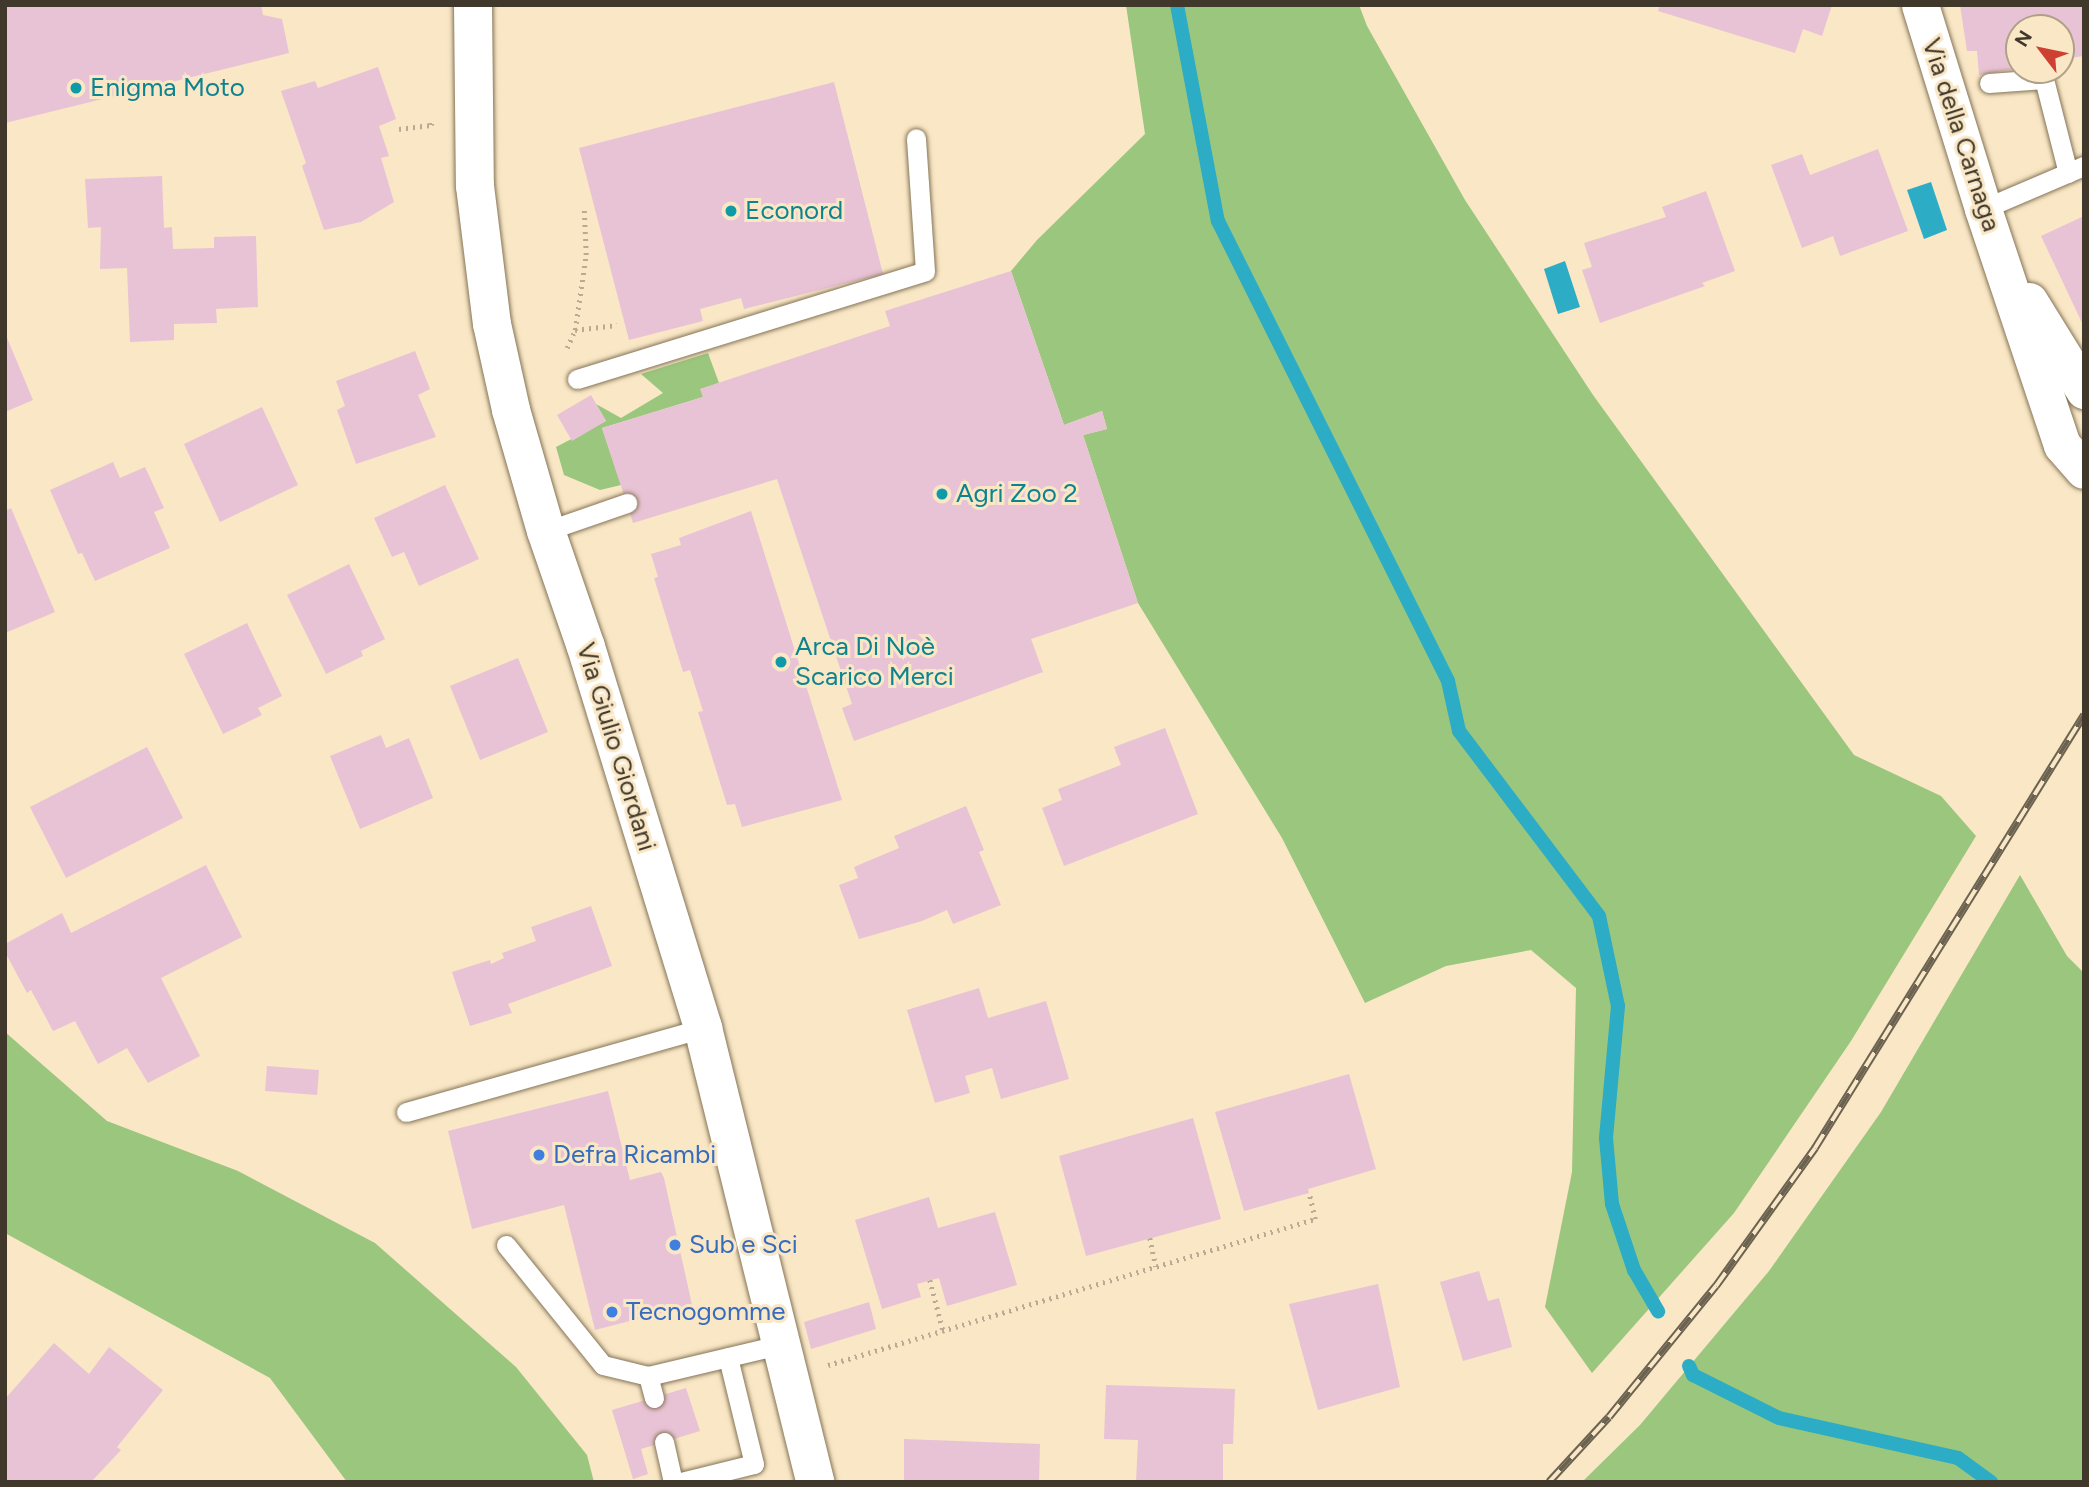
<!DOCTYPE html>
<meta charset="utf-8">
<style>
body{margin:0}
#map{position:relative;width:2089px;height:1487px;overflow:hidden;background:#f9e7c6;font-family:Figtree,sans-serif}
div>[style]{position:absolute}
.green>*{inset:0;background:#9ac67d}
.water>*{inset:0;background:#2cacc5}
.stream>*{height:14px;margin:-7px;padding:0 7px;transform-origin:7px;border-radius:7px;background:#2cacc5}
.building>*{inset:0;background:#e8c3d5}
.path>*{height:4.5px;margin-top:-2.25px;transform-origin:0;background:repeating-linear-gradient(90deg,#b9ab91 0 2px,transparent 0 7px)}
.roads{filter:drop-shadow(0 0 2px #847456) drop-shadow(0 0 2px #847456)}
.service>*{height:19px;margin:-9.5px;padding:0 9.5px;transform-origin:9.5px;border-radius:9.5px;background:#fff}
.minor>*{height:37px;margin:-18.5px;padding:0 18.5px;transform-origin:18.5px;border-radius:18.5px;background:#fff}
.tertiary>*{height:38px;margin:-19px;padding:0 19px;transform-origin:19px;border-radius:19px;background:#fff}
.rail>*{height:8px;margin-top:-4px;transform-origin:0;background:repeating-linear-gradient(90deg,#f9e7c6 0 16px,#6b6250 0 32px);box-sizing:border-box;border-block:2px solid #6b6250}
.dots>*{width:19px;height:19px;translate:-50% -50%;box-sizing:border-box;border:4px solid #f9e7c6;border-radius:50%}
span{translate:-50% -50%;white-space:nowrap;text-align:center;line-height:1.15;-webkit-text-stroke:6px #f9e7c6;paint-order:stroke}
.culture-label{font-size:26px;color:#0d838f}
.left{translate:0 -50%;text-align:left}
.street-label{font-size:26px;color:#3f382b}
.shop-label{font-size:26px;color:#366cbe}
.frame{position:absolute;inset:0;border:7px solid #3f382b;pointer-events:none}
.north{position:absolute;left:2005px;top:14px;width:70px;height:70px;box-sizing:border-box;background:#f9e7c6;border:2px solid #afa188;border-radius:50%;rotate:302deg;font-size:19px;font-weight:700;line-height:28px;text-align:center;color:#3f382b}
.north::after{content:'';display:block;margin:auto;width:24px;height:32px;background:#ce4132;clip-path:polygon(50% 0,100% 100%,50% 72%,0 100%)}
</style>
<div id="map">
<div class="green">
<div style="clip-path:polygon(1126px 5px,1359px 5px,1367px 26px,1465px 200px,1593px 395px,1854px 755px,1941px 796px,1976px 836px,1851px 1041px,1734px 1213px,1592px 1373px,1545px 1307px,1572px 1172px,1576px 988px,1531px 950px,1446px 966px,1365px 1003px,1282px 838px,1138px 603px,1083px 435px,1107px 429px,1102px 411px,1064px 425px,1011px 271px,1037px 240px,1145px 134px)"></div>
<div style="clip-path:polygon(708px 353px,719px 383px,701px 389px,703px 397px,602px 428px,621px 485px,600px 490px,564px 475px,556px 447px,606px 421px,596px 404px,621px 418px,663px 393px,641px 374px)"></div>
<div style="clip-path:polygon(2020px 875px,2067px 956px,2084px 973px,2084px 1482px,1582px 1482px,1640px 1425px,1769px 1271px,1881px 1112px)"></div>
<div style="clip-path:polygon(5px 1032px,107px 1121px,238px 1171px,375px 1243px,516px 1367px,587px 1455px,594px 1482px,347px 1482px,270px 1378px,5px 1233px)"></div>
</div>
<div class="water">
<div style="clip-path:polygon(1931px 182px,1947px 230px,1924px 239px,1907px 190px)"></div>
<div style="clip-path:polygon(1565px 261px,1580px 307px,1558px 314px,1544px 269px)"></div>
</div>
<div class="stream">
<div style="left:1177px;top:5px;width:220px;rotate:79.3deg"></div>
<div style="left:1218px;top:221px;width:514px;rotate:63.43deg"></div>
<div style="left:1448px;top:681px;width:51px;rotate:77.6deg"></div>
<div style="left:1459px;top:731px;width:232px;rotate:52.9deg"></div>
<div style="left:1599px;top:916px;width:92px;rotate:78.1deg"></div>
<div style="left:1618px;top:1006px;width:133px;rotate:95.2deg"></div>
<div style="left:1606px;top:1138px;width:66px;rotate:84.8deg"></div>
<div style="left:1612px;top:1204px;width:70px;rotate:71.6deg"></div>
<div style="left:1634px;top:1270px;width:48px;rotate:59.7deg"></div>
<div style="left:1689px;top:1366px;width:10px;rotate:66deg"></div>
<div style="left:1693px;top:1375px;width:96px;rotate:26.6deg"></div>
<div style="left:1779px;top:1418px;width:183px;rotate:12.6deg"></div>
<div style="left:1958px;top:1458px;width:41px;rotate:36deg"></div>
</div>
<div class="building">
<div style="clip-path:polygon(5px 5px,261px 5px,263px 15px,282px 19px,289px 53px,5px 123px)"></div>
<div style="clip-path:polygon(1660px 5px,1832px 5px,1822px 36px,1803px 29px,1795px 53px,1658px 11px)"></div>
<div style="clip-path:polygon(1960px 5px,2084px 5px,2084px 56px,2061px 59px,2061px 28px,2019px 28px,2019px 68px,1979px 75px,1977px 51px,1967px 51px)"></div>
<div style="clip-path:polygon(378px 67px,396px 119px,379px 126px,389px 156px,381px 158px,394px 202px,361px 222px,324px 230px,302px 166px,306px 163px,281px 91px,315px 81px,318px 88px)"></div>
<div style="clip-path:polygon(834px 82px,883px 274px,744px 309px,741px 298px,700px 309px,703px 321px,629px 340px,579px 148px)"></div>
<div style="clip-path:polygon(1878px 149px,1908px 231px,1840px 256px,1833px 236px,1802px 248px,1771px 165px,1802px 154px,1810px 175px)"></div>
<div style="clip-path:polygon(162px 176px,164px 228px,172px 227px,173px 249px,214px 248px,214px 237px,256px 236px,258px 307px,216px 309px,217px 323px,174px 324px,174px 340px,130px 342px,127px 268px,100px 269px,101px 227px,88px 228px,85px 179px)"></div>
<div style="clip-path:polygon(1706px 191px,1735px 271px,1702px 283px,1705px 286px,1600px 323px,1582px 270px,1592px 267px,1584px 243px,1666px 217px,1662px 207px)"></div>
<div style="clip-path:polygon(2084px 216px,2084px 327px,2041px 236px)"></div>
<div style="clip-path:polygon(1011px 271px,1064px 425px,1102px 411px,1107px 429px,1083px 435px,1138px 603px,1031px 639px,1043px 672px,854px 741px,842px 708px,852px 704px,777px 479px,633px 523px,602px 428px,703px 397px,700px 389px,890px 326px,885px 311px)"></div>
<div style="clip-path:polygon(5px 333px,33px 400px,5px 412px)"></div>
<div style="clip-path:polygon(415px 351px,430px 389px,418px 395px,436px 437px,356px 464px,337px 410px,345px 406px,336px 381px)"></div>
<div style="clip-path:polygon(591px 395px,606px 421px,572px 441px,557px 415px)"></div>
<div style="clip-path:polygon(262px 407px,298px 485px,220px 522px,184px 444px)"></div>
<div style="clip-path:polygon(113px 462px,120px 478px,145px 467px,164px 508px,154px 512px,170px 548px,95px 581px,82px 553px,78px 554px,50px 490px)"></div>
<div style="clip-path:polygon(445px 485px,479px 559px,419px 586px,404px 552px,392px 557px,374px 518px)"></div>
<div style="clip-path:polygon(11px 508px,55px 612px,5px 633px,5px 511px)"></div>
<div style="clip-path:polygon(751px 511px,842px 800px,742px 827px,735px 804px,727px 805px,698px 712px,703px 711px,690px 670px,683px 672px,654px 578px,658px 577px,651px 554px,681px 545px,679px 538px)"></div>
<div style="clip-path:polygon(349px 564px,385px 639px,361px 651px,363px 656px,326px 674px,287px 595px)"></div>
<div style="clip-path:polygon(247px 623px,282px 696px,258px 708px,262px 715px,223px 734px,184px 654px)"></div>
<div style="clip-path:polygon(518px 658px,548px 732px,480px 760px,450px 686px)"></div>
<div style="clip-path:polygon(1165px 728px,1198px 814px,1064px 866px,1042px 808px,1062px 800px,1058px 789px,1121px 765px,1114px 747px)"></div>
<div style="clip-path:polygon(381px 735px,386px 748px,409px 738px,433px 798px,360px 829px,330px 756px)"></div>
<div style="clip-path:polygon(147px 747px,183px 818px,66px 878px,30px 807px)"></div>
<div style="clip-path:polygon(966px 806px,984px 850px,979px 852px,1001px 905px,953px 924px,947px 910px,922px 921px,859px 939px,839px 885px,858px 878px,854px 867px,899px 848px,894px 836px)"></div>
<div style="clip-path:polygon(206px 865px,242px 937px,161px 978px,200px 1056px,148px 1083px,127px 1048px,98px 1064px,75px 1021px,53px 1031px,31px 990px,27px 993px,5px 952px,5px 944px,62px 913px,71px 933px)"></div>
<div style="clip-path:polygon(591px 906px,612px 966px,508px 1004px,512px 1013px,470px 1026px,452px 972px,490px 960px,491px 964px,504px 958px,502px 953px,536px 941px,531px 927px)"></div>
<div style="clip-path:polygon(979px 988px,988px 1018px,1046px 1001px,1069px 1079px,1001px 1099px,992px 1068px,965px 1076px,970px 1093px,935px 1103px,907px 1010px)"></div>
<div style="clip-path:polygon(267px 1066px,319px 1070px,317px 1095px,265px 1091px)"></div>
<div style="clip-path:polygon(1349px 1074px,1376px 1169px,1308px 1189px,1309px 1193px,1244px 1211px,1215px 1112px)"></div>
<div style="clip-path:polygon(608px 1091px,630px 1180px,661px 1172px,664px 1178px,692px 1305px,595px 1330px,564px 1205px,472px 1229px,448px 1131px)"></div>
<div style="clip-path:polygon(1193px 1118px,1221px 1219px,1086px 1256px,1059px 1156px)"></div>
<div style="clip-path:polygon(929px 1197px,938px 1228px,995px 1212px,1017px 1285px,947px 1306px,939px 1278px,917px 1284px,921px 1297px,882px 1309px,855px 1220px)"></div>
<div style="clip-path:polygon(1479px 1271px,1488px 1301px,1499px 1298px,1512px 1347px,1463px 1361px,1440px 1282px)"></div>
<div style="clip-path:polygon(1378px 1284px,1400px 1387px,1318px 1410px,1289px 1304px)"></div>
<div style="clip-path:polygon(869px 1302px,876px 1329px,811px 1349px,804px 1322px)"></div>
<div style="clip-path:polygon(54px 1343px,89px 1374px,109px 1347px,163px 1390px,117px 1447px,121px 1450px,91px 1482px,5px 1482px,5px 1399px)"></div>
<div style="clip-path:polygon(1106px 1385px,1235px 1389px,1233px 1444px,1223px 1444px,1223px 1482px,1136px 1482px,1138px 1440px,1104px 1439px)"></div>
<div style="clip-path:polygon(686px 1388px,700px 1431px,641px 1449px,648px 1474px,633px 1479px,612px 1410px)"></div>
<div style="clip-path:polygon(904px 1439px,1040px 1444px,1039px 1482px,904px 1482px)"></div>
</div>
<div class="path">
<div style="left:399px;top:129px;width:32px;rotate:-7deg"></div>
<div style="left:431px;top:125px;width:3px;rotate:-72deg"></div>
<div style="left:575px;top:330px;width:42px;rotate:-6.8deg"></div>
<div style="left:567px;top:348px;width:20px;rotate:-66deg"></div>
<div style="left:575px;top:330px;width:76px;rotate:-81.7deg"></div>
<div style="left:586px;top:255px;width:45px;rotate:-92.5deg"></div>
<div style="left:1150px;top:1238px;width:29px;rotate:78deg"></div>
<div style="left:930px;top:1280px;width:52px;rotate:75.4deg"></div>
<div style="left:828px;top:1365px;width:508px;rotate:-16.69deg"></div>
<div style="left:1315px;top:1219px;width:27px;rotate:-103deg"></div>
</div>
<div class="roads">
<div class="service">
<div style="left:1989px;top:83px;width:55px;rotate:-4.2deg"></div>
<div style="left:2044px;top:79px;width:97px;rotate:75.7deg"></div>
<div style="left:1983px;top:209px;width:110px;rotate:-23.1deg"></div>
<div style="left:577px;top:379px;width:364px;rotate:-17.2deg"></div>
<div style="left:925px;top:271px;width:133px;rotate:-93.9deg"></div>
<div style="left:546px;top:531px;width:86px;rotate:-19.1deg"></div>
<div style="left:406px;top:1112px;width:309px;rotate:-15.8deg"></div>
<div style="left:506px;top:1245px;width:154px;rotate:51.1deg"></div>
<div style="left:603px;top:1365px;width:46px;rotate:13.7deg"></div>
<div style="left:654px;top:1398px;width:23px;rotate:-105deg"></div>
<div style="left:648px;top:1376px;width:139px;rotate:-13.3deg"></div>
<div style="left:664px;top:1442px;width:41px;rotate:77.3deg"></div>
<div style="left:681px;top:1482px;width:75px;rotate:-13.9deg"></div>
<div style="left:754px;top:1464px;width:110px;rotate:-103.7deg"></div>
</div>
<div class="minor">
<div style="left:1920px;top:5px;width:214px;rotate:72.8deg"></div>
<div style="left:1983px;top:209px;width:249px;rotate:71.5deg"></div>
<div style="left:2062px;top:445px;width:33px;rotate:49deg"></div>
<div style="left:2029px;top:301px;width:105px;rotate:58.3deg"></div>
</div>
<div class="tertiary">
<div style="left:473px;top:5px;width:181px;rotate:89.4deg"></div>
<div style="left:475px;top:186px;width:139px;rotate:83deg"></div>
<div style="left:492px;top:324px;width:88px;rotate:77.5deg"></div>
<div style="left:511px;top:410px;width:126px;rotate:73.9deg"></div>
<div style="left:546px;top:531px;width:123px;rotate:71deg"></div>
<div style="left:586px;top:647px;width:399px;rotate:72.9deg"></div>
<div style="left:703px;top:1028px;width:468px;rotate:76.1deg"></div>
</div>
</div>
<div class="rail">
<div style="left:1549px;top:1482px;width:88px;rotate:-47.3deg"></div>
<div style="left:1609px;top:1417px;width:169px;rotate:-50.8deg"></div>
<div style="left:1716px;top:1286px;width:170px;rotate:-54.3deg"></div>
<div style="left:1815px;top:1148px;width:510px;rotate:-58.15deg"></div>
</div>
<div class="dots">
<div style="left:76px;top:88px;background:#0f9aa8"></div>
<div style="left:731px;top:211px;background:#0f9aa8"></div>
<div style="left:942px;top:494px;background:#0f9aa8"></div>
<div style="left:781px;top:662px;background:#0f9aa8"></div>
<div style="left:539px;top:1155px;background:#3f7fe0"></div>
<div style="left:675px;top:1245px;background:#3f7fe0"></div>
<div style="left:612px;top:1312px;background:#3f7fe0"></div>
</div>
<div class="culture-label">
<span class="left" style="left:90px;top:88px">Enigma Moto</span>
<span class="left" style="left:745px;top:211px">Econord</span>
<span class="left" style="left:956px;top:494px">Agri Zoo 2</span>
<span class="left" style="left:795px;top:662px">Arca Di Noè<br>Scarico Merci</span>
</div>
<div class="street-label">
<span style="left:1961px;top:135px;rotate:72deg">Via della Carnaga</span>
<span style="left:616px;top:747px;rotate:73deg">Via Giulio Giordani</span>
</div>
<div class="shop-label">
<span class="left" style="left:553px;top:1155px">Defra Ricambi</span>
<span class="left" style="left:689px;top:1245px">Sub e Sci</span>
<span class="left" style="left:626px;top:1312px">Tecnogomme</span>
</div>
<div class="frame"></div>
<div class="north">N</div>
</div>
